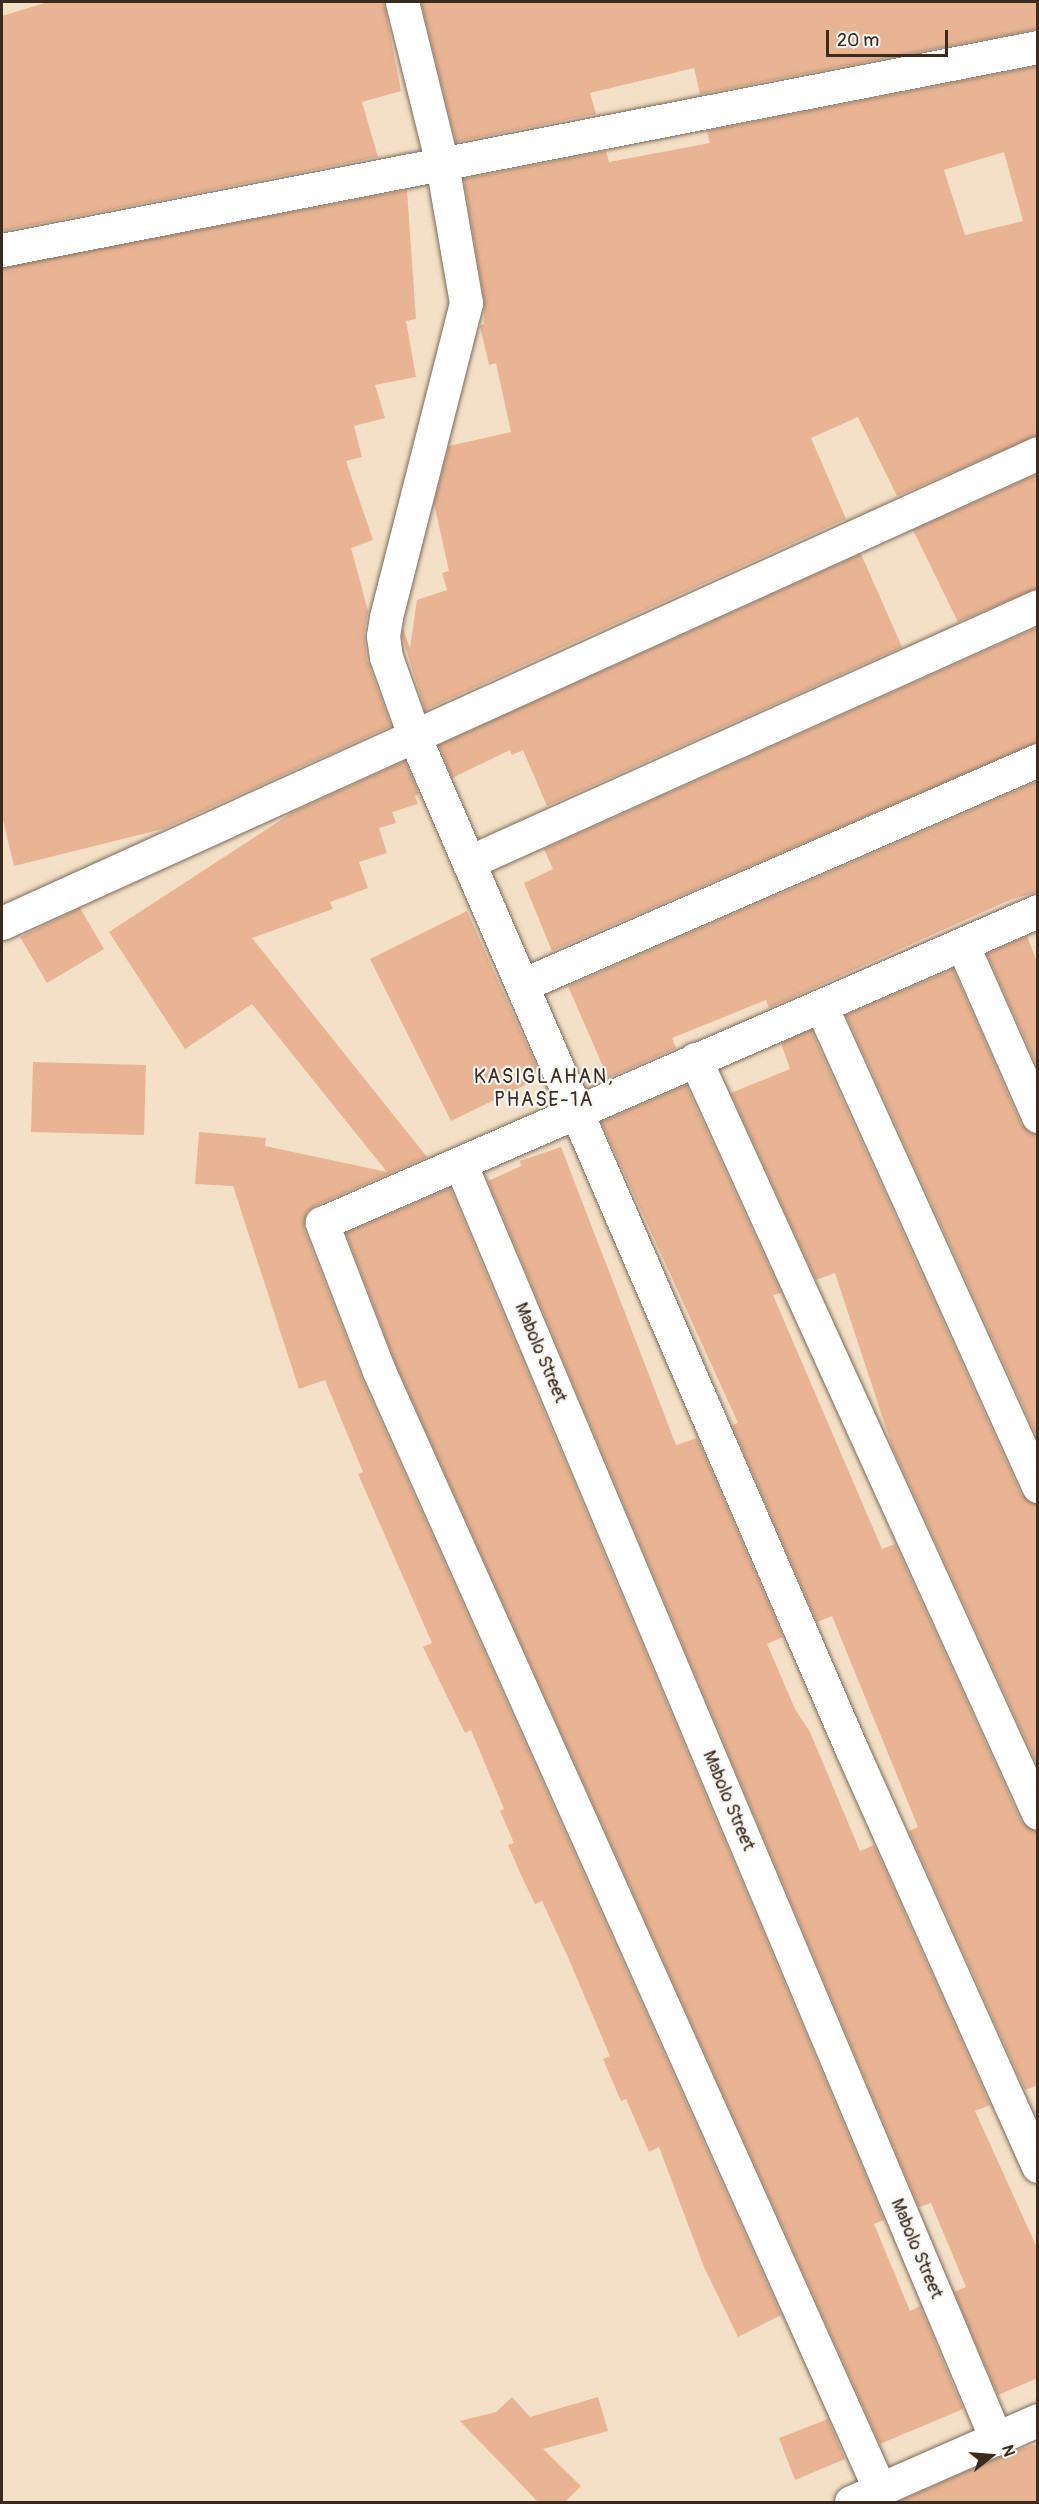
<!DOCTYPE html>
<style>
body{margin:0}
#map{position:relative;width:1039px;height:2504px;overflow:hidden;background:#f4e0c6;font-family:Pangolin,sans-serif}
div>[style]{position:absolute}
.building>*{inset:0;background:#e8b493}
.roads{filter:drop-shadow(0 0 2px #7c6a59) drop-shadow(0 0 2px #7c6a59)}
.street>*{height:33px;margin:-16.5px;padding:0 16.5px;transform-origin:16.5px;border-radius:16.5px;background:#fff}
span{translate:-50% -50%;white-space:nowrap;text-align:center;line-height:1.15;-webkit-text-stroke:4.5px #f6f6f2;paint-order:stroke}
.street-label{font-size:18px;color:#3b2a1e}
.neighbourhood-label{font-size:20px;color:#3b2a1e;letter-spacing:1.5px}
.frame{position:absolute;inset:0;border:3px solid #3b2a1e;pointer-events:none}
.north{position:absolute;left:961px;top:2426px;width:60px;height:60px;-webkit-text-stroke:4px #f6f6f2;paint-order:stroke;rotate:73deg;font-size:16px;font-weight:700;line-height:24px;text-align:center;color:#3b2a1e}
.north::after{content:'';display:block;margin:auto;width:21px;height:27px;background:#3b2a1e;clip-path:polygon(50% 0,100% 100%,50% 72%,0 100%)}
.scale{position:absolute;left:826px;top:30px;width:122px;height:27px;box-sizing:border-box;border:3px solid #3b2a1e;border-top:0;padding-left:8px;font-size:18px;line-height:21px;white-space:nowrap;color:#3b2a1e;-webkit-text-stroke:4px #f6f6f2;paint-order:stroke}
</style>
<div id="map">
<div class="building">
<div style="clip-path:polygon(48px 2px,384px 2px,401px 91px,362px 102px,378px 157px,2px 231px,2px 16px)"></div>
<div style="clip-path:polygon(421px 2px,1038px 2px,1038px 29px,700px 94px,694px 68px,590px 93px,596px 114px,456px 142px)"></div>
<div style="clip-path:polygon(evenodd,1038px 66px,1038px 435px,897px 496px,858px 417px,811px 438px,846px 519px,425px 710px,402px 636px,403px 629px,410px 648px,417px 600px,447px 590px,442px 573px,449px 571px,434px 503px,449px 446px,511px 432px,496px 363px,489px 365px,480px 326px,484px 324px,484px 300px,464px 179px,606px 151px,609px 162px,710px 143px,707px 131px,1038px 66px,1004px 152px,1023px 221px,965px 235px,944px 170px,1004px 152px)"></div>
<div style="clip-path:polygon(407px 190px,416px 319px,406px 321px,416px 377px,375px 385px,385px 418px,354px 426px,362px 457px,346px 461px,373px 540px,351px 548px,368px 611px,364px 633px,367px 660px,391px 726px,163px 829px,14px 866px,2px 816px,2px 268px)"></div>
<div style="clip-path:polygon(1038px 474px,1038px 588px,958px 622px,913px 530px)"></div>
<div style="clip-path:polygon(861px 554px,902px 647px,547px 806px,523px 750px,512px 755px,510px 750px,452px 778px,439px 745px)"></div>
<div style="clip-path:polygon(1038px 627px,1038px 742px,552px 951px,524px 883px,553px 869px,544px 849px)"></div>
<div style="clip-path:polygon(405px 761px,419px 794px,415px 796px,418px 804px,392px 812px,396px 823px,379px 828px,387px 853px,359px 862px,368px 888px,330px 902px,333px 909px,252px 938px,427px 1157px,315px 1206px,307px 1212px,304px 1229px,362px 1379px,781px 2315px,738px 2337px,704px 2267px,659px 2147px,649px 2152px,626px 2099px,621px 2101px,603px 2059px,610px 2056px,567px 1955px,542px 1901px,535px 1904px,521px 1875px,508px 1845px,514px 1843px,500px 1811px,504px 1809px,471px 1730px,465px 1733px,423px 1647px,432px 1643px,358px 1474px,363px 1472px,325px 1380px,299px 1389px,233px 1186px,195px 1184px,199px 1132px,266px 1138px,265px 1146px,387px 1172px,252px 1004px,185px 1049px,109px 932px,293px 812px)"></div>
<div style="clip-path:polygon(1038px 781px,1038px 892px,1012px 899px,769px 1008px,766px 1000px,672px 1038px,676px 1048px,608px 1078px,568px 986px)"></div>
<div style="clip-path:polygon(80px 908px,104px 949px,47px 983px,20px 937px)"></div>
<div style="clip-path:polygon(467px 911px,541px 1077px,451px 1121px,370px 959px)"></div>
<div style="clip-path:polygon(1027px 936px,1038px 965px,1038px 1068px,987px 954px)"></div>
<div style="clip-path:polygon(953px 969px,1021px 1124px,1038px 1134px,1038px 1439px,846px 1015px)"></div>
<div style="clip-path:polygon(811px 1030px,1021px 1494px,1038px 1505px,1038px 1767px,892px 1446px,835px 1273px,816px 1280px,731px 1093px,790px 1069px,781px 1043px)"></div>
<div style="clip-path:polygon(33px 1062px,146px 1065px,144px 1135px,31px 1132px)"></div>
<div style="clip-path:polygon(686px 1085px,781px 1293px,773px 1295px,882px 1549px,895px 1544px,1021px 1821px,1038px 1832px,1038px 2085px,1025px 2090px,909px 1831px,918px 1827px,832px 1616px,817px 1622px,732px 1425px,738px 1423px,601px 1122px)"></div>
<div style="clip-path:polygon(561px 1147px,676px 1445px,697px 1438px,783px 1637px,767px 1644px,795px 1709px,810px 1732px,860px 1851px,874px 1845px,990px 2105px,975px 2111px,1038px 2250px,1038px 2378px,998px 2395px,954px 2292px,966px 2287px,931px 2203px,919px 2207px,488px 1181px,521px 1166px,520px 1161px)"></div>
<div style="clip-path:polygon(450px 1188px,884px 2220px,874px 2224px,910px 2311px,920px 2306px,963px 2409px,880px 2444px,396px 1364px,346px 1233px)"></div>
<div style="clip-path:polygon(512px 2397px,530px 2417px,598px 2397px,608px 2431px,543px 2449px,581px 2486px,565px 2502px,538px 2502px,460px 2421px,496px 2412px)"></div>
<div style="clip-path:polygon(828px 2419px,845px 2459px,795px 2480px,779px 2438px)"></div>
<div style="clip-path:polygon(1038px 2444px,1038px 2502px,897px 2502px,1013px 2451px)"></div>
</div>
<div class="roads">
<div class="street">
<div style="left:402px;top:2px;width:167px;rotate:76.1deg"></div>
<div style="left:442px;top:164px;width:141px;rotate:80.2deg"></div>
<div style="left:466px;top:303px;width:324px;rotate:104.3deg"></div>
<div style="left:386px;top:617px;width:19px;rotate:99deg"></div>
<div style="left:383px;top:636px;width:21px;rotate:82deg"></div>
<div style="left:386px;top:657px;width:86px;rotate:70.3deg"></div>
<div style="left:415px;top:738px;width:1100px;rotate:66.65deg"></div>
<div style="left:851px;top:1748px;width:458px;rotate:65.9deg"></div>
<div style="left:2px;top:250px;width:1056px;rotate:-11.09deg"></div>
<div style="left:469px;top:862px;width:624px;rotate:-24.22deg"></div>
<div style="left:2px;top:923px;width:1138px;rotate:-24.4deg"></div>
<div style="left:963px;top:946px;width:186px;rotate:66.2deg"></div>
<div style="left:522px;top:985px;width:563px;rotate:-23.56deg"></div>
<div style="left:821px;top:1006px;width:527px;rotate:65.67deg"></div>
<div style="left:695px;top:1059px;width:828px;rotate:65.54deg"></div>
<div style="left:460px;top:1163px;width:1384px;rotate:67.21deg"></div>
<div style="left:880px;top:2490px;width:1226px;rotate:-114.12deg"></div>
<div style="left:379px;top:1371px;width:159px;rotate:-111.1deg"></div>
<div style="left:322px;top:1223px;width:781px;rotate:-23.55deg"></div>
<div style="left:851px;top:2502px;width:204px;rotate:-23.7deg"></div>
</div>
</div>
<div class="street-label">
<span style="left:540px;top:1353px;rotate:67deg">Mabolo Street</span>
<span style="left:728px;top:1801px;rotate:67deg">Mabolo Street</span>
<span style="left:916px;top:2249px;rotate:67deg">Mabolo Street</span>
</div>
<div class="neighbourhood-label">
<span style="left:544px;top:1088px">KASIGLAHAN,<br>PHASE-1A</span>
</div>
<div class="frame"></div>
<div class="north">N</div>
<div class="scale">20 m</div>
</div>
